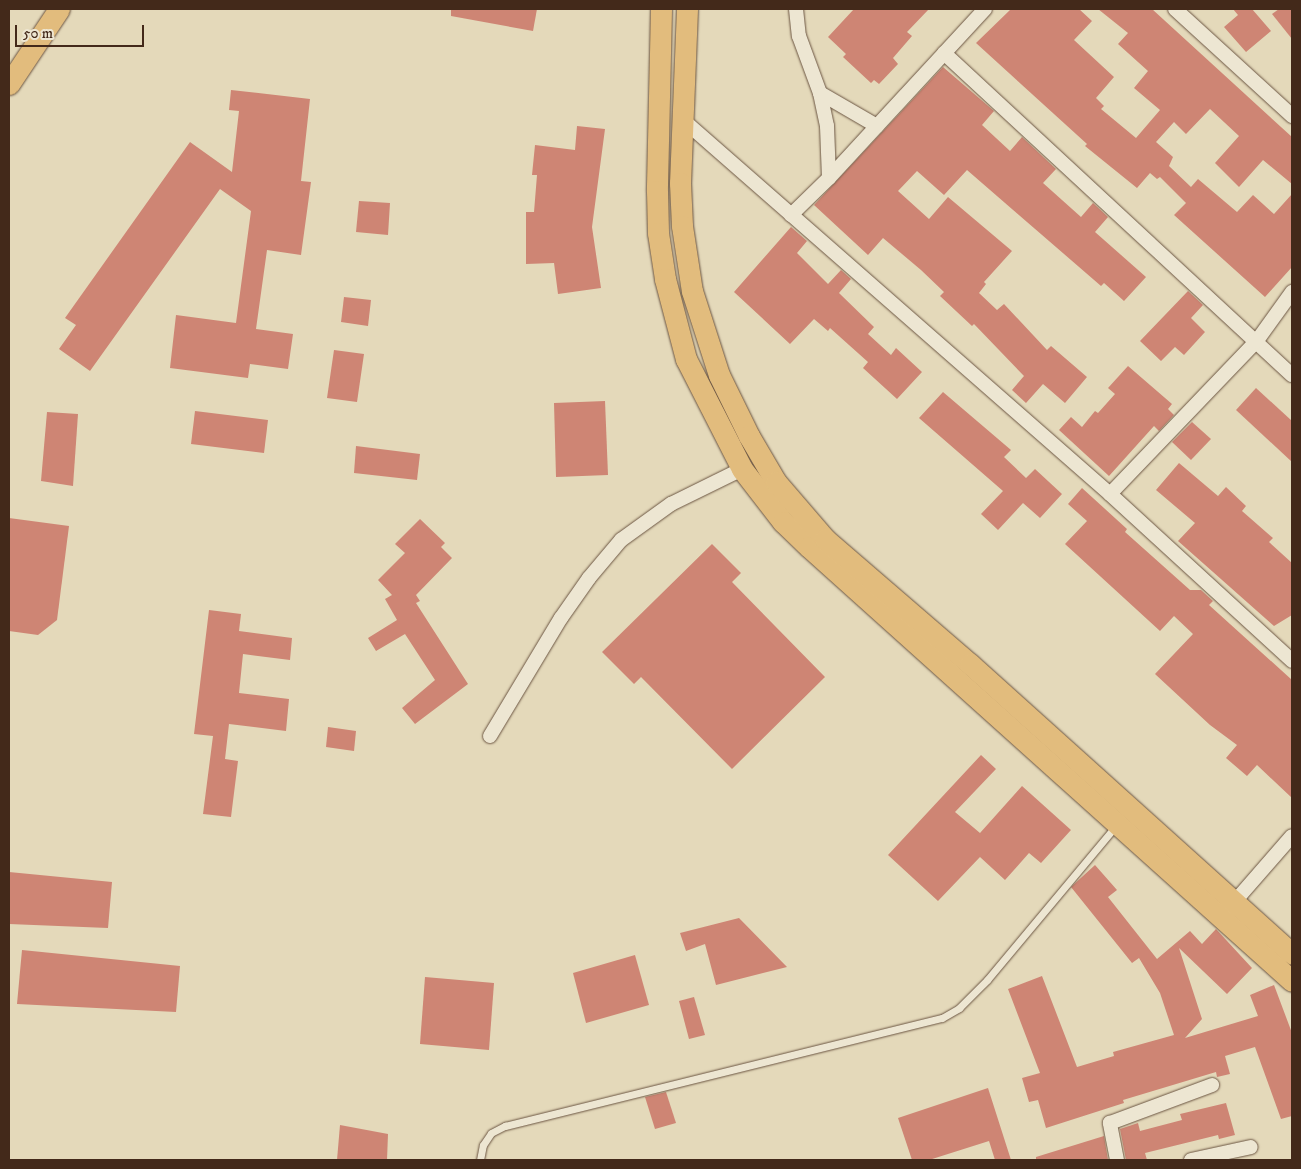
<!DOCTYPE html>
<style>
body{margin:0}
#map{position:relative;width:1301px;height:1169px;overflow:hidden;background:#e4d9ba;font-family:"IM FELL DW Pica",serif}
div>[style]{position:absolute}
.building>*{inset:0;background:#ce8574}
.roads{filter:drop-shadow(0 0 1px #6b5542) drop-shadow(0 0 1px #6b5542)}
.lane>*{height:7px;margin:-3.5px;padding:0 3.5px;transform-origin:3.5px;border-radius:3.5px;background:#ede6d2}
.street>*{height:14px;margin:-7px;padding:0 7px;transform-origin:7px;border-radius:7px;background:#ede6d2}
.primary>*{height:21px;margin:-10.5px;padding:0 10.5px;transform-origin:10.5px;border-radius:10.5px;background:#e2bc7d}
span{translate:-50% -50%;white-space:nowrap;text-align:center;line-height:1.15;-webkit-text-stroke:5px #ede6d2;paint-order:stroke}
.frame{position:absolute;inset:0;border:10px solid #43291a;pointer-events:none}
.scale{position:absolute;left:15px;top:25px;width:129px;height:22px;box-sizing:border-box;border:2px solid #43291a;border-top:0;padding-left:6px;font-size:15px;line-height:18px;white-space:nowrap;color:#43291a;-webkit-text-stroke:4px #ede6d2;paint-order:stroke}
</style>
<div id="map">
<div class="building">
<div style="clip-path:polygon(451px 9px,537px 9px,533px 31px,451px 16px)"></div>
<div style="clip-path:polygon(854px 9px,929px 9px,907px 32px,912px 36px,893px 58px,898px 64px,879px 84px,874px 80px,871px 83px,843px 57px,846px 54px,828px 37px)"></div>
<div style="clip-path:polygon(1011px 9px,1079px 9px,1092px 21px,1074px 40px,1114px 77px,1096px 98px,1104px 106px,1101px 109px,1136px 138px,1160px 110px,1134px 88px,1148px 71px,1118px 44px,1128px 33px,1098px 9px,1152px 9px,1292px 137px,1292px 184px,1263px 160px,1239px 187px,1215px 163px,1239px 136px,1210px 109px,1186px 134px,1174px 122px,1156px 142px,1173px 157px,1169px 166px,1191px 187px,1198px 179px,1237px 212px,1253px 195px,1274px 214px,1292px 194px,1292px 267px,1265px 297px,1174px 215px,1186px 203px,1160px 177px,1157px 179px,1150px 173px,1137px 188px,1085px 146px,1087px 144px,976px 43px)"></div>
<div style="clip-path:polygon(1233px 9px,1252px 9px,1271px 31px,1246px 52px,1224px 27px,1238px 15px)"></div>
<div style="clip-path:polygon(1279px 9px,1292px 9px,1292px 39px,1272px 14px)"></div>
<div style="clip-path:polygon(943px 67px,994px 111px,982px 125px,1010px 151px,1022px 137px,1056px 169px,1043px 183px,1081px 217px,1093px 203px,1108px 217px,1095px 232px,1146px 277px,1124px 301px,1104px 283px,1101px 286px,967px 170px,944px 195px,917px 171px,898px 191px,929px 219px,948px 197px,1012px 251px,984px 282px,986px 284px,979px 293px,997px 310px,1004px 304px,1047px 350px,1051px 346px,1087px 377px,1065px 403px,1043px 384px,1026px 403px,1012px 390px,1024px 376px,974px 324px,972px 326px,940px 296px,944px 292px,921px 270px,883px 238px,868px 255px,814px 205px)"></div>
<div style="clip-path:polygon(231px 90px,310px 99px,301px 181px,311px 182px,301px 255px,267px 250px,256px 329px,293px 334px,288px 369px,250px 364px,248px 378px,170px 368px,176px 315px,236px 323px,251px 211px,220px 189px,90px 371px,59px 349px,76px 325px,65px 318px,190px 142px,232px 172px,239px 111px,229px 110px)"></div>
<div style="clip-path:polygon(577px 126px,605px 129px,592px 227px,601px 288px,558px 294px,554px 263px,526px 264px,526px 212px,534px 212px,537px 175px,532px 175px,535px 145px,575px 150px)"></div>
<div style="clip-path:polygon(359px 201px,390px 203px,388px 235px,356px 232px)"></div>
<div style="clip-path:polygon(791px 227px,807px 241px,797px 253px,828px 284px,841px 270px,851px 279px,839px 293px,874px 327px,868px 334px,891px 355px,896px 348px,922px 372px,897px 399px,863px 368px,868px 362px,830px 328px,828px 331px,814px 319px,790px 344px,734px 292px)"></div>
<div style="clip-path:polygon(1188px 291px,1203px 305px,1191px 318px,1205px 332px,1184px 355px,1175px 347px,1161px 361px,1140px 341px)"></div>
<div style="clip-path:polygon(344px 297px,371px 300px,368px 326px,341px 322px)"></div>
<div style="clip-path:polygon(334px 350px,364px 354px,357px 402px,327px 398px)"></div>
<div style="clip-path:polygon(1128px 366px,1172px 404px,1168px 409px,1174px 415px,1159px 431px,1154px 426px,1109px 476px,1059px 430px,1071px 417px,1082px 427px,1095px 411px,1098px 413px,1115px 394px,1108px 388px)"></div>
<div style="clip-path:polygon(1256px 388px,1292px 421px,1292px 462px,1236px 410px)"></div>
<div style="clip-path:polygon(943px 392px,1011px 450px,1004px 457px,1026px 478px,1035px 469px,1062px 494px,1040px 518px,1023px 503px,998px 530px,981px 514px,1003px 491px,919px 418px)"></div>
<div style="clip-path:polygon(605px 401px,608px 475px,556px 477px,554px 403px)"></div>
<div style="clip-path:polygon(195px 411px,268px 420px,264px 453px,191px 444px)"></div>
<div style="clip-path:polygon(47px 412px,78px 414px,73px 486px,41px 481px)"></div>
<div style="clip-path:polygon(1192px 422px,1211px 439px,1191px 460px,1172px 442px)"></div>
<div style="clip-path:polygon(356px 446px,420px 454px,417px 480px,354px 473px)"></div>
<div style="clip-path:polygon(1179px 463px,1218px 496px,1226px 487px,1246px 506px,1242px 511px,1273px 538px,1269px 542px,1292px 563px,1292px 615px,1274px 626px,1178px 541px,1195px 523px,1156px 490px)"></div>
<div style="clip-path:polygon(1082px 488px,1127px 529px,1125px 532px,1190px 590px,1201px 590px,1213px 601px,1209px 605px,1292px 680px,1292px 798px,1257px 765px,1247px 776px,1226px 758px,1237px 745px,1210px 725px,1155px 674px,1193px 634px,1174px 616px,1160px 631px,1065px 544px,1087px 521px,1068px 504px)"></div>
<div style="clip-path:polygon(9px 518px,69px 526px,57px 620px,38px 635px,9px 631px)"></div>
<div style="clip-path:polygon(420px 519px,445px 543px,441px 547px,452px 558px,416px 595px,420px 601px,416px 603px,468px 684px,415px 724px,402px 708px,435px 680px,405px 634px,376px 651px,368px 638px,397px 620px,385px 599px,392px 595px,378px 580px,405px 553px,395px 544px)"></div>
<div style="clip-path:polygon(712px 544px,741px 573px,732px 582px,825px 677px,732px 769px,641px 677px,634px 684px,602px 652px)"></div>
<div style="clip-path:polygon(209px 610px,241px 614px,239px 631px,292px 638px,290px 660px,243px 654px,239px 693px,289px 699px,286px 731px,229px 724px,225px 759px,238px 761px,231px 817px,203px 814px,213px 736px,194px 734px)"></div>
<div style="clip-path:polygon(328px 727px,356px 731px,354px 751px,326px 747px)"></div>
<div style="clip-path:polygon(981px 755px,996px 769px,955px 812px,980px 833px,1022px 786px,1071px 830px,1041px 863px,1029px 853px,1005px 880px,980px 857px,938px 901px,888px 855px)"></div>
<div style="clip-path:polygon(1095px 865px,1117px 890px,1108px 897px,1157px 959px,1190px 931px,1202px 944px,1216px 929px,1252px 968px,1227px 994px,1179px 948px,1202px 1019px,1185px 1038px,1258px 1016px,1250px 995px,1274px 985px,1292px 1033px,1292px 1116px,1281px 1119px,1255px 1047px,1225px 1056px,1230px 1074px,1217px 1077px,1216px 1072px,1123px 1100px,1124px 1103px,1046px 1128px,1038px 1100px,1029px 1102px,1022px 1078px,1040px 1073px,1008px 989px,1042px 976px,1077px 1067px,1114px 1056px,1113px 1052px,1174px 1035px,1160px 993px,1139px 958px,1132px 963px,1071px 887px)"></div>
<div style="clip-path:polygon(9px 872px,112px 882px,108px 928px,9px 924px)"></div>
<div style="clip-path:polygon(739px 918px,787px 967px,716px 985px,705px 944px,686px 951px,680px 933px)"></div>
<div style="clip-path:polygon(22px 950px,180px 966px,176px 1012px,17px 1004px)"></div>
<div style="clip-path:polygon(635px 955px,649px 1005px,586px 1023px,573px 973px)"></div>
<div style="clip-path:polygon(425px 977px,494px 983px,489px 1050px,420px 1044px)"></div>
<div style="clip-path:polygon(694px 997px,705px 1035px,689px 1039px,679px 1001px)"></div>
<div style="clip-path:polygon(988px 1088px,1011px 1160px,995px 1160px,989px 1141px,929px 1160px,912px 1160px,898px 1118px)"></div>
<div style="clip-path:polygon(666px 1092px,676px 1123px,655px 1129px,645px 1097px)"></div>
<div style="clip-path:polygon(1226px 1103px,1235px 1135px,1219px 1139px,1218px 1135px,1145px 1153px,1147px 1160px,1126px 1160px,1120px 1129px,1138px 1123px,1140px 1131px,1182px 1120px,1180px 1114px)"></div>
<div style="clip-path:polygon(340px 1125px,388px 1134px,387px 1160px,337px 1160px)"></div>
<div style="clip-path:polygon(1104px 1136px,1108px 1160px,1036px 1160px,1036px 1157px)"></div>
</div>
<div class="roads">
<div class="lane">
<div style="left:480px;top:1160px;width:15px;rotate:-79deg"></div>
<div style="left:483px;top:1145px;width:14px;rotate:-56deg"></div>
<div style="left:491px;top:1133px;width:16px;rotate:-27deg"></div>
<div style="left:505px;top:1126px;width:450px;rotate:-13.9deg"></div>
<div style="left:942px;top:1018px;width:20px;rotate:-30deg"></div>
<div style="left:959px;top:1008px;width:40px;rotate:-45deg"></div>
<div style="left:987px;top:980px;width:199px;rotate:-50.1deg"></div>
</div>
<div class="street">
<div style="left:796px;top:9px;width:27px;rotate:84deg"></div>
<div style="left:799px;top:36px;width:61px;rotate:69.8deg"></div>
<div style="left:820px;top:93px;width:34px;rotate:78deg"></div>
<div style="left:827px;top:126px;width:52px;rotate:87.8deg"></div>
<div style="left:1175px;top:9px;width:159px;rotate:42.4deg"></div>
<div style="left:944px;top:53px;width:474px;rotate:42.8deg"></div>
<div style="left:820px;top:93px;width:66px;rotate:30.1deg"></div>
<div style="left:682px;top:119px;width:569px;rotate:41.22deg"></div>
<div style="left:1110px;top:494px;width:247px;rotate:42.5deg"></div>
<div style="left:791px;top:215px;width:53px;rotate:-44.2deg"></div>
<div style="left:829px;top:178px;width:230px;rotate:-47.3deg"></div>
<div style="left:1110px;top:494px;width:211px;rotate:-46.2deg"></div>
<div style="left:1256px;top:342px;width:62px;rotate:-54.2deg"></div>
<div style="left:490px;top:736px;width:138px;rotate:-59deg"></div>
<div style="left:561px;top:618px;width:49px;rotate:-55deg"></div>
<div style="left:589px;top:578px;width:50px;rotate:-49.9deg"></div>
<div style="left:621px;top:540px;width:62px;rotate:-35.8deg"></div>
<div style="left:671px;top:504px;width:79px;rotate:-26.2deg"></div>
<div style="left:1230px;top:907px;width:94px;rotate:-48.9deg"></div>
<div style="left:1117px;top:1160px;width:38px;rotate:-101deg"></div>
<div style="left:1110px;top:1123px;width:109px;rotate:-20.4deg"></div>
<div style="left:1191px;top:1160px;width:61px;rotate:-12.2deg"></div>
</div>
<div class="primary">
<div style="left:661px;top:9px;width:182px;rotate:91.3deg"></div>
<div style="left:657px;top:191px;width:42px;rotate:88.6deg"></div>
<div style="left:658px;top:233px;width:47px;rotate:81.3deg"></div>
<div style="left:665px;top:279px;width:83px;rotate:75.3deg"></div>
<div style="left:686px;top:359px;width:123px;rotate:63deg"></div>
<div style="left:742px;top:469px;width:67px;rotate:52.3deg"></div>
<div style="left:783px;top:522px;width:36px;rotate:44deg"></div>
<div style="left:809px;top:547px;width:649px;rotate:41.94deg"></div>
<div style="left:687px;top:9px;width:174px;rotate:92.3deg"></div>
<div style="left:680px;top:183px;width:43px;rotate:87.3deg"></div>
<div style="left:682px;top:226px;width:66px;rotate:81.3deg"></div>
<div style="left:692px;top:291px;width:88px;rotate:72.2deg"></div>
<div style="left:719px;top:375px;width:68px;rotate:63.8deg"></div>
<div style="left:749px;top:436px;width:53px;rotate:59.6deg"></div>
<div style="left:776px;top:482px;width:75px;rotate:49.3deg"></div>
<div style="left:825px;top:539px;width:191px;rotate:40.8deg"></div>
<div style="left:970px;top:664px;width:433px;rotate:42deg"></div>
<div style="left:9px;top:84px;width:90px;rotate:-56.3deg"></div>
</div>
</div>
<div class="frame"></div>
<div class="scale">50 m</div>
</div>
